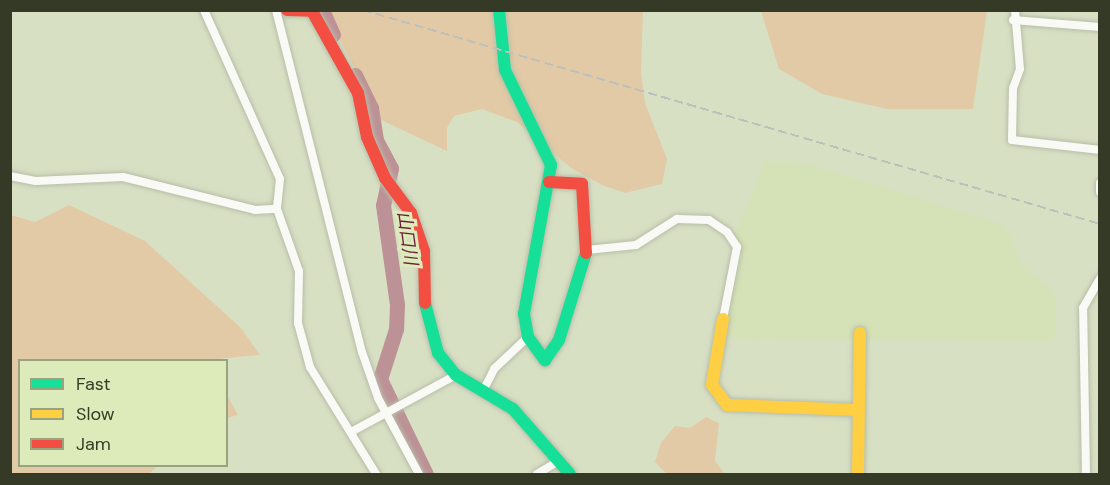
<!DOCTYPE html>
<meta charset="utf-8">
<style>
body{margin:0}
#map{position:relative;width:1110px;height:485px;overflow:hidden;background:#d8e0c4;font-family:"DM Sans","Noto Sans JP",sans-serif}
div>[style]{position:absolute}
.built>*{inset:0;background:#d5e1b6}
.green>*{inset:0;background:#e3caa6}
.river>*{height:15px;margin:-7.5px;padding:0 7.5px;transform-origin:7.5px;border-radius:7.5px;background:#bd9297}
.roads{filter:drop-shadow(0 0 2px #b8bea8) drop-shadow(0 0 2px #b8bea8)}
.street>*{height:8px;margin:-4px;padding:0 4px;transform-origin:4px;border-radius:4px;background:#f9faf6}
.fast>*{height:12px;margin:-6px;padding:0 6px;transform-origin:6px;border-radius:6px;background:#16e098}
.slow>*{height:12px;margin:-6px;padding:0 6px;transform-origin:6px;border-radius:6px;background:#ffcf43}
.jam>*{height:12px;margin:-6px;padding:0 6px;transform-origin:6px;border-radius:6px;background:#f24e42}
.rail>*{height:2px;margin-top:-1px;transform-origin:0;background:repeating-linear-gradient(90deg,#bec1b9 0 9px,transparent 0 13.5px)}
span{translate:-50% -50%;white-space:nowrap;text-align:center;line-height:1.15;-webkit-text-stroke:6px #dcebb9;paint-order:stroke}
.water-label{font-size:18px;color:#6e1e3d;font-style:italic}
.frame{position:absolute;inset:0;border:12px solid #353a27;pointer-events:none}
.legend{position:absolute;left:18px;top:359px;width:210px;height:108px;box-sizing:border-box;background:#dcebb9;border:2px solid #99a47f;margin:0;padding:8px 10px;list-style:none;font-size:18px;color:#353a27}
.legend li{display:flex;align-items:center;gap:12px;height:30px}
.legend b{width:30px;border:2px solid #99a47f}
</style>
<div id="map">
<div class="built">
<div style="clip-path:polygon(765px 162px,804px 163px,1005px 225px,1022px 266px,1055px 293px,1056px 334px,1048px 341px,723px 338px,742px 254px,735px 234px)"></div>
</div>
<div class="green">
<div style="clip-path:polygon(325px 11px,643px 11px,641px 72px,645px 103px,667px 159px,662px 184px,625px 193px,602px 185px,571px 168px,517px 122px,482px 109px,454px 116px,447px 128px,447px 151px,381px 120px)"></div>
<div style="clip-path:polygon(761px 11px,987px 11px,973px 109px,887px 109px,822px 94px,779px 69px)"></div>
<div style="clip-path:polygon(69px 205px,145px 241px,241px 328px,260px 355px,206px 360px,20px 360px,20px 466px,157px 466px,149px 474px,11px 474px,11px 215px,35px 222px)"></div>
<div style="clip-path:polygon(227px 395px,238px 415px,227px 418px)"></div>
<div style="clip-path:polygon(706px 417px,719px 423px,715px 461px,725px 474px,667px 474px,655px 462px,661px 443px,675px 426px,690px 428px)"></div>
</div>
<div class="river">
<div style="left:322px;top:10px;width:27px;rotate:66deg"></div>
<div style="left:355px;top:75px;width:37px;rotate:64deg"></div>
<div style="left:371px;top:108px;width:32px;rotate:81deg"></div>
<div style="left:376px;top:140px;width:32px;rotate:62deg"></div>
<div style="left:391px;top:168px;width:38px;rotate:102deg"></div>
<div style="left:383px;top:205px;width:100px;rotate:82deg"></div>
<div style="left:397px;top:304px;width:25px;rotate:92deg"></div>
<div style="left:396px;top:329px;width:52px;rotate:107.7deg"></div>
<div style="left:380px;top:379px;width:106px;rotate:64.2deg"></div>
</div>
<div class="roads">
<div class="street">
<div style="left:204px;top:10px;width:185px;rotate:65.8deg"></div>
<div style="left:280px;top:179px;width:30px;rotate:96deg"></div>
<div style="left:276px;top:10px;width:353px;rotate:75.9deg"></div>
<div style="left:362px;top:352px;width:49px;rotate:70.8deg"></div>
<div style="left:378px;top:398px;width:86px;rotate:61.7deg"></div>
<div style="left:1015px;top:10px;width:59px;rotate:85.2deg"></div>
<div style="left:1020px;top:69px;width:20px;rotate:110deg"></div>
<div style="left:1013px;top:88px;width:52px;rotate:91.1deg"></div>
<div style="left:1012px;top:140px;width:89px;rotate:6.5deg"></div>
<div style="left:1013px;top:20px;width:87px;rotate:4.6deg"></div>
<div style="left:10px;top:176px;width:26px;rotate:11deg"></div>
<div style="left:36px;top:181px;width:87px;rotate:-2.6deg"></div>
<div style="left:123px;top:177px;width:136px;rotate:14deg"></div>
<div style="left:255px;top:210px;width:22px;rotate:-3deg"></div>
<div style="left:1100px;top:183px;width:9px;rotate:90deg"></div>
<div style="left:277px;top:209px;width:66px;rotate:70.5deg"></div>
<div style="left:299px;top:271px;width:52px;rotate:91.1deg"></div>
<div style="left:298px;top:323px;width:46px;rotate:74.7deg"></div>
<div style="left:310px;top:367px;width:126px;rotate:58.3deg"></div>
<div style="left:587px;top:250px;width:49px;rotate:-5.8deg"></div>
<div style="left:636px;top:245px;width:49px;rotate:-32.4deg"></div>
<div style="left:677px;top:219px;width:32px;rotate:2deg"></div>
<div style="left:709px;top:220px;width:22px;rotate:34deg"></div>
<div style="left:727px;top:232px;width:18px;rotate:56deg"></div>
<div style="left:737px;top:247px;width:73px;rotate:101deg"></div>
<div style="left:483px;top:391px;width:25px;rotate:-63deg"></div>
<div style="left:494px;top:369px;width:47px;rotate:-43.3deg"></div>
<div style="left:351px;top:432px;width:119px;rotate:-28.5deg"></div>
<div style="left:537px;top:474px;width:26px;rotate:-31deg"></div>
<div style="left:1086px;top:474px;width:166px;rotate:-91deg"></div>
<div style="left:1083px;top:308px;width:34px;rotate:-60deg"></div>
</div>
<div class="fast">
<div style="left:499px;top:10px;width:60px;rotate:84.3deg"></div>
<div style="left:505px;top:70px;width:106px;rotate:64.2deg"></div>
<div style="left:551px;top:165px;width:151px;rotate:100.3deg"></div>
<div style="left:524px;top:314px;width:23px;rotate:80deg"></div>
<div style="left:528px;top:337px;width:29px;rotate:54deg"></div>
<div style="left:545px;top:360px;width:24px;rotate:-55deg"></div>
<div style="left:559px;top:340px;width:91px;rotate:-72.8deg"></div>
<div style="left:425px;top:303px;width:52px;rotate:75.4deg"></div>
<div style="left:438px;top:353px;width:28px;rotate:51deg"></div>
<div style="left:456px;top:375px;width:66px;rotate:30.8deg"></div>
<div style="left:513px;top:409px;width:86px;rotate:48.8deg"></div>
</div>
<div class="slow">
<div style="left:723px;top:319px;width:67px;rotate:99.5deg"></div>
<div style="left:712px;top:385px;width:25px;rotate:53deg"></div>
<div style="left:727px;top:405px;width:131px;rotate:2.2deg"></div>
<div style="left:858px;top:474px;width:141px;rotate:-89.2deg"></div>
</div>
<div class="jam">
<div style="left:287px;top:10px;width:25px;rotate:2deg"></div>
<div style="left:312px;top:11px;width:94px;rotate:60.7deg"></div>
<div style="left:358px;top:93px;width:45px;rotate:78.4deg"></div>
<div style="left:367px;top:137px;width:45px;rotate:66.3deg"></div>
<div style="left:385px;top:178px;width:44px;rotate:53.4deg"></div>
<div style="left:411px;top:213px;width:40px;rotate:71.1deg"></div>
<div style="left:424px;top:251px;width:52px;rotate:88.9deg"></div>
<div style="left:549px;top:182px;width:33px;rotate:3deg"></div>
<div style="left:582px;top:184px;width:69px;rotate:86.7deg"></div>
</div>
</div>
<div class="rail">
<div style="left:363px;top:10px;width:767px;rotate:16.19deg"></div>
</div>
<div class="water-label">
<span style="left:407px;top:238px;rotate:82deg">山口川</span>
</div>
<div class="frame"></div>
<ul class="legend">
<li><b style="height:8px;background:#16e098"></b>Fast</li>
<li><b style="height:8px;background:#ffcf43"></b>Slow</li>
<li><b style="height:8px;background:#f24e42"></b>Jam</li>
</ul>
</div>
